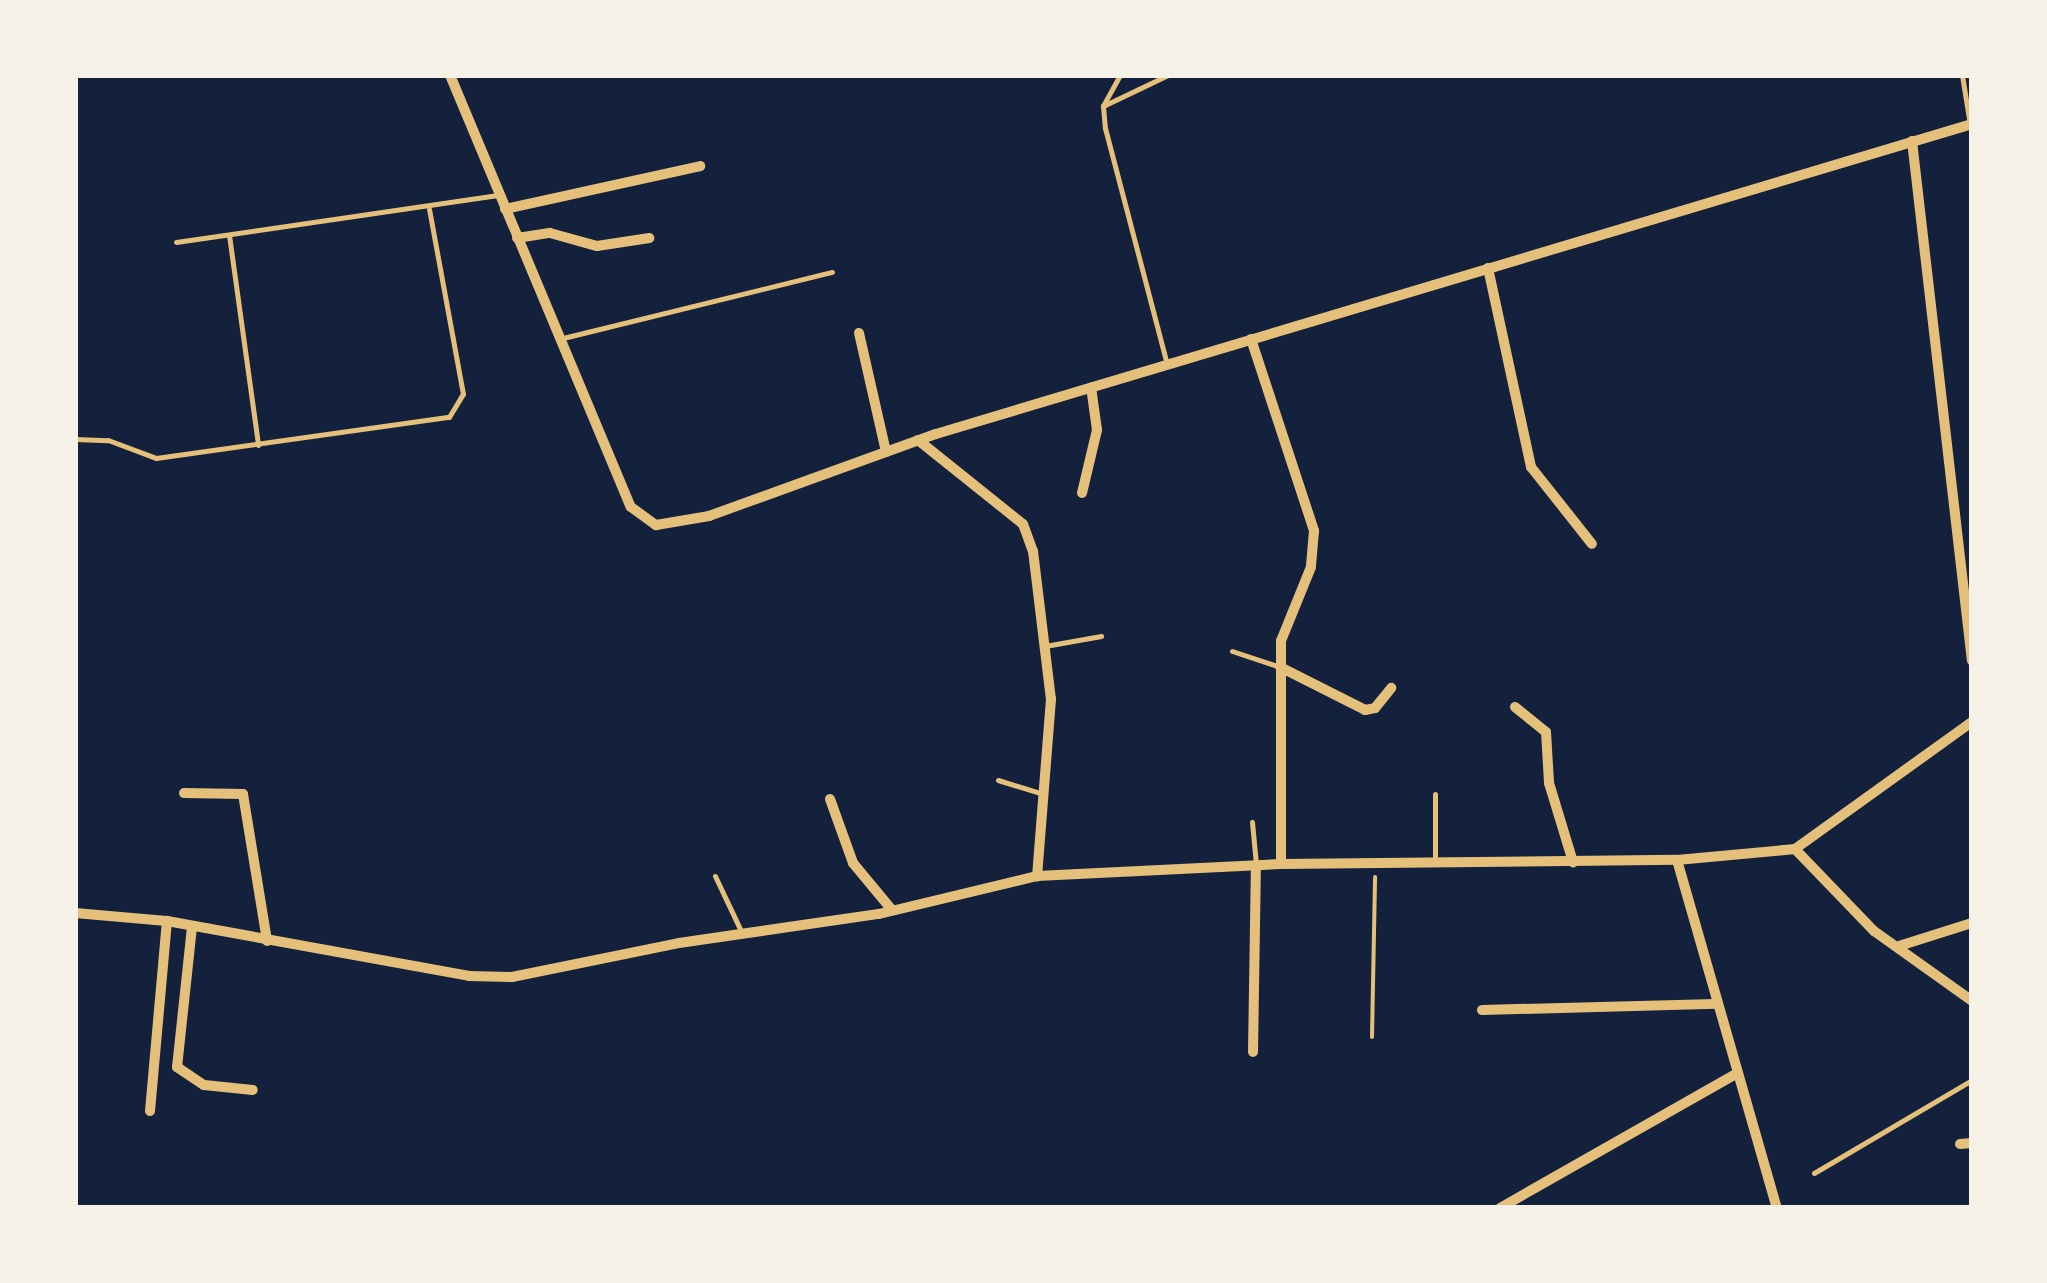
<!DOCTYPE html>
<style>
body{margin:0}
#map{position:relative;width:2047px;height:1283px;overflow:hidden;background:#14213d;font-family:Figtree,sans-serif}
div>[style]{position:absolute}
.path>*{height:4px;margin:-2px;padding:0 2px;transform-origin:2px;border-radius:2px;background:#e5c07b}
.service>*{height:5px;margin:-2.5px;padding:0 2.5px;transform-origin:2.5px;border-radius:2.5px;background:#e5c07b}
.minor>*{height:10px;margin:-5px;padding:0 5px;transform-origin:5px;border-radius:5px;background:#e5c07b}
span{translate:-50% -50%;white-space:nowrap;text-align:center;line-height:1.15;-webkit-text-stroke:9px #f6f1e7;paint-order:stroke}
.frame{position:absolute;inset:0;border:78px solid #f6f1e7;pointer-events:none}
</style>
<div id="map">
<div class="path">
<div style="left:1372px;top:1037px;width:160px;rotate:-88.9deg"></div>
</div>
<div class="service">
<div style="left:1120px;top:75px;width:35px;rotate:119deg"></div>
<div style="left:1103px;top:106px;width:22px;rotate:85deg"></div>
<div style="left:1105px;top:128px;width:244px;rotate:75.3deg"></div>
<div style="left:1962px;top:75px;width:51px;rotate:80.9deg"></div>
<div style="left:1103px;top:106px;width:72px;rotate:-25.5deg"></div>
<div style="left:229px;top:235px;width:212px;rotate:82.1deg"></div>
<div style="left:176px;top:242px;width:327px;rotate:-8.3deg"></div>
<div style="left:563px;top:338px;width:277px;rotate:-13.8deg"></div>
<div style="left:75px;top:439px;width:33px;rotate:2deg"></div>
<div style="left:108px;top:440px;width:51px;rotate:20.6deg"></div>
<div style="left:156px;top:458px;width:296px;rotate:-8deg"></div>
<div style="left:449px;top:417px;width:27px;rotate:-59deg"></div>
<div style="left:463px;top:394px;width:188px;rotate:-100.4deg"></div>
<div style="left:1045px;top:646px;width:57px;rotate:-10.1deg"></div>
<div style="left:1232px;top:651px;width:51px;rotate:18.4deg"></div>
<div style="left:998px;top:780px;width:47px;rotate:17.3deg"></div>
<div style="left:1435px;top:794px;width:68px;rotate:90deg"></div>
<div style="left:1252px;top:822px;width:42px;rotate:84.6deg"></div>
<div style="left:715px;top:876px;width:61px;rotate:64.7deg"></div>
<div style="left:1814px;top:1173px;width:183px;rotate:-30.5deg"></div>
</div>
<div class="minor">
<div style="left:450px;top:75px;width:468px;rotate:67.3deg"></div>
<div style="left:631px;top:507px;width:31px;rotate:36deg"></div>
<div style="left:656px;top:525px;width:54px;rotate:-9.6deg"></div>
<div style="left:709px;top:516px;width:241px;rotate:-19.9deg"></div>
<div style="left:936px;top:434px;width:1081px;rotate:-16.66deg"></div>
<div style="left:1912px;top:141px;width:523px;rotate:83.42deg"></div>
<div style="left:505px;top:209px;width:200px;rotate:-12.4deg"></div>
<div style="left:517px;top:238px;width:33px;rotate:-9deg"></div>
<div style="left:550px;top:233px;width:49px;rotate:15.5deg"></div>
<div style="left:597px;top:246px;width:53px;rotate:-8.7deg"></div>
<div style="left:1488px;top:268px;width:204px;rotate:77.8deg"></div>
<div style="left:1531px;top:467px;width:98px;rotate:51.6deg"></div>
<div style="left:859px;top:333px;width:122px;rotate:77.2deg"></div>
<div style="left:1251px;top:339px;width:202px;rotate:71.8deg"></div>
<div style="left:1314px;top:531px;width:36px;rotate:95deg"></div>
<div style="left:1311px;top:567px;width:80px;rotate:112.1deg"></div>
<div style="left:1281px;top:641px;width:223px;rotate:90deg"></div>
<div style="left:918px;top:440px;width:134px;rotate:38.7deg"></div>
<div style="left:1023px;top:524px;width:29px;rotate:70deg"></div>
<div style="left:1033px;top:551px;width:149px;rotate:83.1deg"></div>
<div style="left:1051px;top:699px;width:178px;rotate:94.5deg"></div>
<div style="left:1082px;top:493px;width:65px;rotate:-76.6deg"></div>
<div style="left:1097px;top:430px;width:43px;rotate:-97.9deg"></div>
<div style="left:1280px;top:667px;width:95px;rotate:26.8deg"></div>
<div style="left:1365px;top:710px;width:10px;rotate:-11deg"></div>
<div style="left:1375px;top:708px;width:26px;rotate:-51deg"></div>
<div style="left:1515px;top:707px;width:40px;rotate:39deg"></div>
<div style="left:1546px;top:732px;width:51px;rotate:86.6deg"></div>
<div style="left:1549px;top:783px;width:83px;rotate:73.1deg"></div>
<div style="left:184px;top:793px;width:59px;rotate:1deg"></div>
<div style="left:243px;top:794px;width:149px;rotate:80.7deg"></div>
<div style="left:830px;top:799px;width:68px;rotate:70.2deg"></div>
<div style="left:853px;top:863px;width:61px;rotate:50.3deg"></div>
<div style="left:1795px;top:849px;width:114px;rotate:46.1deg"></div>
<div style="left:1874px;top:931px;width:120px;rotate:35.5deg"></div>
<div style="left:1677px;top:860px;width:362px;rotate:74deg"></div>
<div style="left:75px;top:913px;width:92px;rotate:5deg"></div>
<div style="left:167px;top:921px;width:307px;rotate:10.3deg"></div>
<div style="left:469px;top:976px;width:43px;rotate:1.3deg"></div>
<div style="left:512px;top:977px;width:170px;rotate:-11.5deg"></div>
<div style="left:679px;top:943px;width:202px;rotate:-8.3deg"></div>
<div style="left:879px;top:914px;width:163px;rotate:-13.5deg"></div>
<div style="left:1037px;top:876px;width:244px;rotate:-2.8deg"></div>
<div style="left:1281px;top:864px;width:396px;rotate:-0.6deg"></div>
<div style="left:1677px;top:860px;width:119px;rotate:-5.3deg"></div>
<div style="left:1795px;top:849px;width:218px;rotate:-35.7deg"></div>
<div style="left:192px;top:927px;width:141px;rotate:96.1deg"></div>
<div style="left:177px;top:1067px;width:32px;rotate:34deg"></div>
<div style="left:204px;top:1085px;width:49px;rotate:5.8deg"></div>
<div style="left:1899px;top:946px;width:77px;rotate:-17.5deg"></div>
<div style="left:1482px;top:1010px;width:234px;rotate:-1.5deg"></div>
<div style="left:1253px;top:1052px;width:187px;rotate:-89.1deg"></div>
<div style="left:150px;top:1111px;width:191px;rotate:-84.9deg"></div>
<div style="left:1960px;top:1144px;width:12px;rotate:-5deg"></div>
<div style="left:1500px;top:1208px;width:271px;rotate:-29.6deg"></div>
</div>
<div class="frame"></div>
</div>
